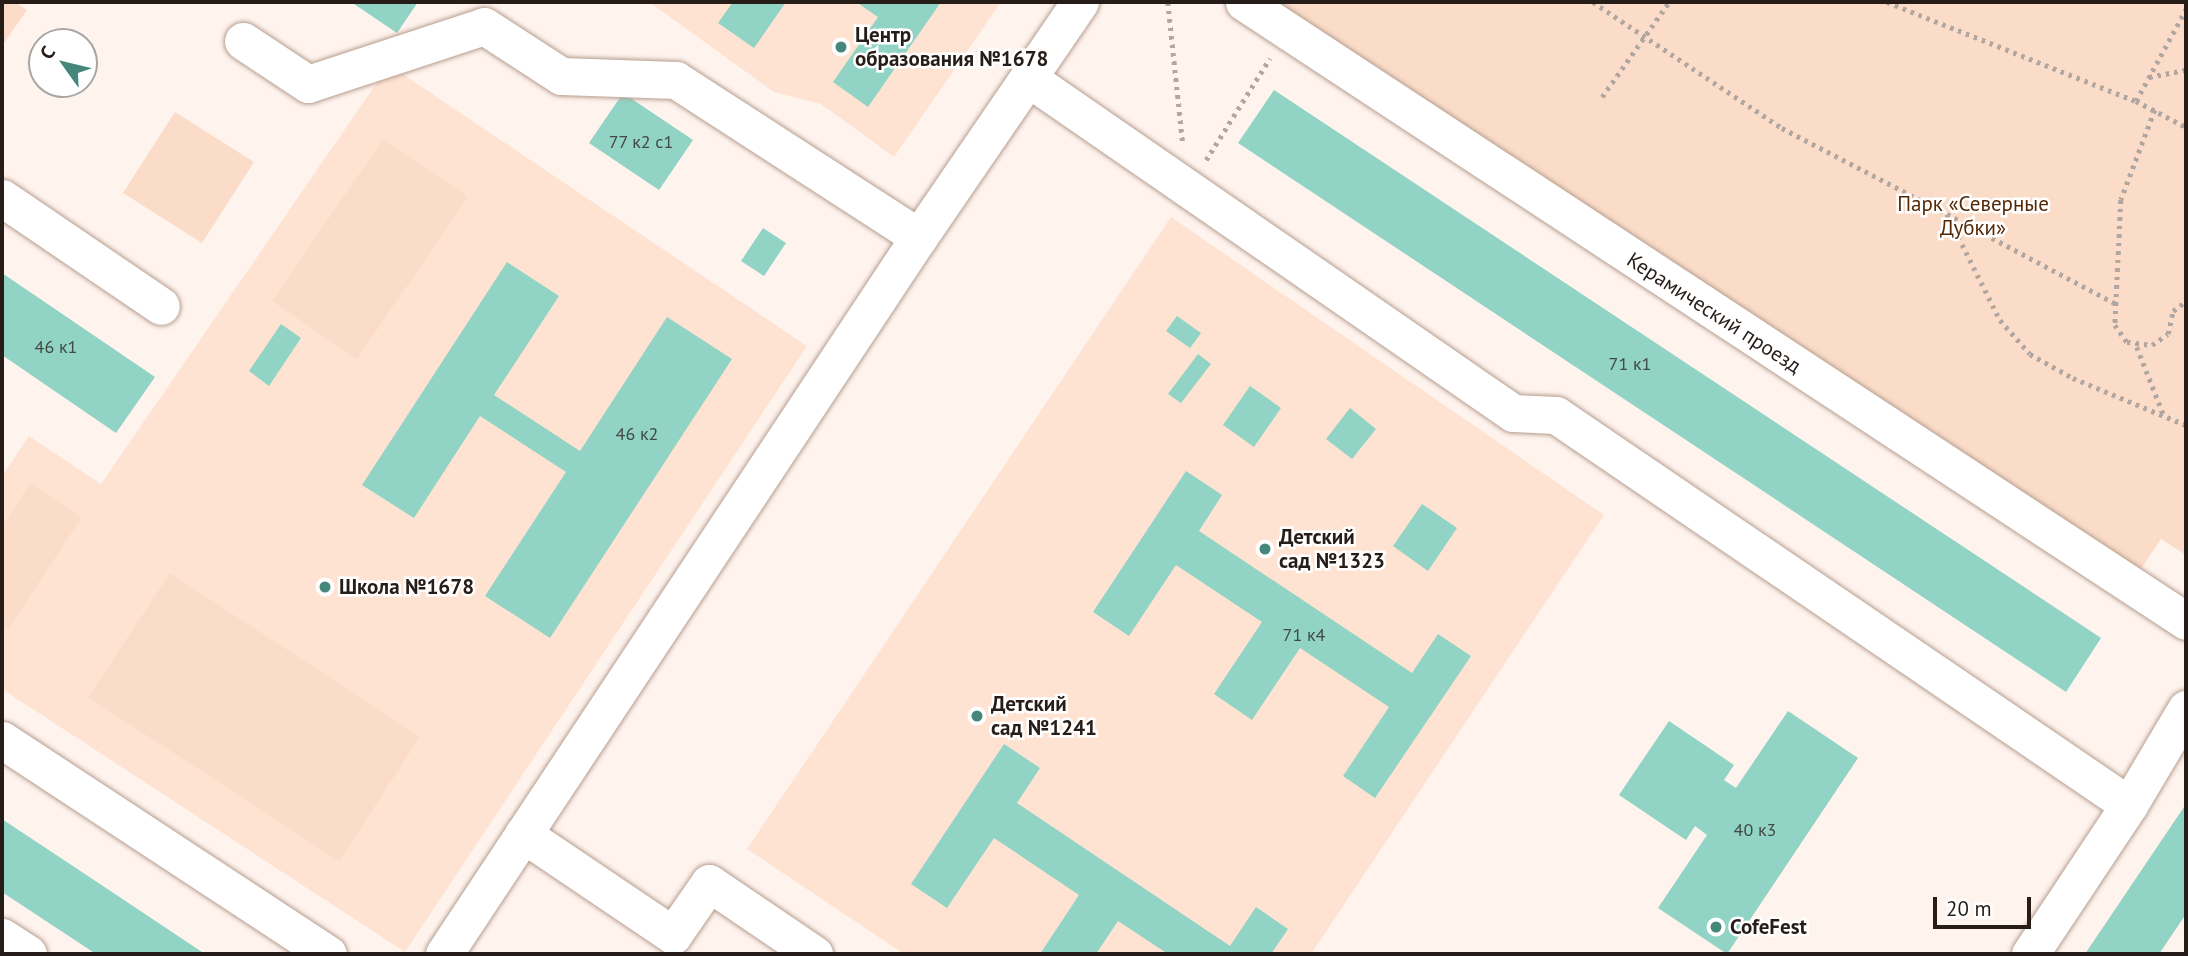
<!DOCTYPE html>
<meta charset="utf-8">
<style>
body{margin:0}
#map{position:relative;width:2188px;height:956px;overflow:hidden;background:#fef3ed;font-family:"PT Sans",sans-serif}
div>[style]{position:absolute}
.built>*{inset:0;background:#fee3d3}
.green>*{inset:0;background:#fbdcc9}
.building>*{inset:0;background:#91d3c4}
.path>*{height:4.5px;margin-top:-2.25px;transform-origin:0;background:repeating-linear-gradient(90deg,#b1a6a0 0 3.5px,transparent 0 8.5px)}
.roads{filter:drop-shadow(0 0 2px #b69e8f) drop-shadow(0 0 2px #b69e8f)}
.minor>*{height:37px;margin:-18.5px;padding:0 18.5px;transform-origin:18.5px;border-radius:18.5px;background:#fff}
.dots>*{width:19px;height:19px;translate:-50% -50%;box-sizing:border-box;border:4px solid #fff;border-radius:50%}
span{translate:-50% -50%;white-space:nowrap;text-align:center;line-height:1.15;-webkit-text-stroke:5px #fff;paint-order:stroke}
.number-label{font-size:18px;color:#424a43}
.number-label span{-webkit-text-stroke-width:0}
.poi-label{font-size:21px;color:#271d18;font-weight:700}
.left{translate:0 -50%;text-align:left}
.park-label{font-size:21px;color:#552805}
.street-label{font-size:21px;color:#271d18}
.frame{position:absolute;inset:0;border:4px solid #271d18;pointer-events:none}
.north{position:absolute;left:28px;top:28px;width:70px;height:70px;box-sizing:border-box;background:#fff;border:2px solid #a9a5a3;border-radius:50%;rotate:304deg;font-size:19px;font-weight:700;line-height:28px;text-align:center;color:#271d18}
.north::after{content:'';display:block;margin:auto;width:24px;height:32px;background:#45887b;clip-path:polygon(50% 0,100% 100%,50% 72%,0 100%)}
.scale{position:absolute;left:1933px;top:897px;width:98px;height:32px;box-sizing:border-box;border:4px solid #271d18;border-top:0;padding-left:9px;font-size:21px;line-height:24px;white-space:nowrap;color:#271d18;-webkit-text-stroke:5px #fff;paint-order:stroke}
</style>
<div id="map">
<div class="built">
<div style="clip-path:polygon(649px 2px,1001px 2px,894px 157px,821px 104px,774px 92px)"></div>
<div style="clip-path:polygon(389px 65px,807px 346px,405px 952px,2px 689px,2px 476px,29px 436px,101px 484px)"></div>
<div style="clip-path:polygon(1171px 217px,1604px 515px,1311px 954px,904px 954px,747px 849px)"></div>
</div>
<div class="green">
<div style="clip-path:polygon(2px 2px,15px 2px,27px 10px,2px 46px)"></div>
<div style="clip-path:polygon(1271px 2px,2186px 2px,2186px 555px,2161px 539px,2135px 578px)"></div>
<div style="clip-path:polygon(175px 112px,254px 162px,202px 243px,123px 193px)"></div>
<div style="clip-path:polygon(383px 139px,468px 197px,357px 359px,272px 301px)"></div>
<div style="clip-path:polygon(30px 483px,82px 517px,8px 629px,2px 625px,2px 527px)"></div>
<div style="clip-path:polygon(170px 573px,420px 737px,339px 861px,88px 697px)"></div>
</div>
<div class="building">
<div style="clip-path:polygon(351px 2px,418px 2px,397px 33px)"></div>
<div style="clip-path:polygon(733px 2px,786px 2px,754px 48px,718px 23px)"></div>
<div style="clip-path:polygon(856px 2px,941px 2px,868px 107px,833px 82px,878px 17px)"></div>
<div style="clip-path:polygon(1274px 90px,2101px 638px,2066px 692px,1238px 143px)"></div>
<div style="clip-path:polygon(623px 93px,693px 140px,659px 190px,589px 143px)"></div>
<div style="clip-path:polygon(763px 228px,786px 243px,764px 276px,741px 261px)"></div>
<div style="clip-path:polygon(507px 262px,559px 296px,494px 395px,580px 451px,667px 317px,732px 359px,550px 638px,485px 596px,566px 472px,480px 416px,414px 518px,362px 485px)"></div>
<div style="clip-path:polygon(2px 273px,155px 377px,116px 433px,2px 355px)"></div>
<div style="clip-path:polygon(1177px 316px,1201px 333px,1190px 348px,1166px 331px)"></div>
<div style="clip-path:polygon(281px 324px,301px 338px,269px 386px,249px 371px)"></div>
<div style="clip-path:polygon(1198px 354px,1211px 364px,1181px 403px,1168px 394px)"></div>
<div style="clip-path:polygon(1250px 386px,1281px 408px,1254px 447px,1223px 425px)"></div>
<div style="clip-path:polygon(1350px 408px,1376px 429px,1352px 459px,1326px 439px)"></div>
<div style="clip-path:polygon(1186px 471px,1222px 495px,1199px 531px,1412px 673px,1438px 634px,1471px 656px,1375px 798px,1343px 776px,1389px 707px,1300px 648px,1252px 720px,1214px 694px,1262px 622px,1176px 565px,1129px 636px,1093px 612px)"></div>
<div style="clip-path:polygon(1422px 504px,1457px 528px,1428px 571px,1393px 546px)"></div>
<div style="clip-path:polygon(1788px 711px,1858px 758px,1727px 954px,1658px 908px,1707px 835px,1695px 826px,1686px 840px,1619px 795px,1669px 721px,1734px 765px,1724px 780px,1736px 788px)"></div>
<div style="clip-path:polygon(1004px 744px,1040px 768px,1017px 803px,1230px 946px,1256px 907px,1288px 929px,1271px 954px,1168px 954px,1118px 921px,1096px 954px,1040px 954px,1079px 895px,994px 838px,947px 908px,911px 884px)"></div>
<div style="clip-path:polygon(2186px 804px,2186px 914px,2159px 954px,2085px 954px)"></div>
<div style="clip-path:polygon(2px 819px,118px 896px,205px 954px,96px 954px,2px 892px)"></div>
</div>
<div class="path">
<div style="left:1168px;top:2px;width:143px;rotate:84deg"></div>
<div style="left:1593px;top:2px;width:227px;rotate:33.7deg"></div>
<div style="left:1782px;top:128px;width:186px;rotate:27.5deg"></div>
<div style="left:1947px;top:214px;width:119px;rotate:63.4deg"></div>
<div style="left:2000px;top:320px;width:45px;rotate:48.6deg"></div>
<div style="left:2030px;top:354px;width:49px;rotate:29.2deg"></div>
<div style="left:2073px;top:378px;width:122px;rotate:22.6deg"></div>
<div style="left:1887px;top:2px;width:268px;rotate:21.7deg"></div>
<div style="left:2136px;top:101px;width:56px;rotate:27.5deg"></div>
<div style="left:2149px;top:77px;width:38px;rotate:-11deg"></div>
<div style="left:1602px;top:97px;width:116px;rotate:-54.8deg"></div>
<div style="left:2136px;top:101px;width:105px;rotate:-61.5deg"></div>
<div style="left:2155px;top:110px;width:96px;rotate:110.7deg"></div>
<div style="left:2121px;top:200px;width:125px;rotate:92.7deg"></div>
<div style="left:2115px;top:325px;width:21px;rotate:55deg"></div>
<div style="left:2127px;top:342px;width:25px;rotate:7deg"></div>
<div style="left:2152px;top:345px;width:19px;rotate:-35deg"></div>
<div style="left:2168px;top:334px;width:24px;rotate:-78deg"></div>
<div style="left:2173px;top:311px;width:16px;rotate:-38deg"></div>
<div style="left:1206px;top:160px;width:120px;rotate:-57.9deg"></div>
<div style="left:1947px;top:214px;width:191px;rotate:28deg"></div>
<div style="left:2137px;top:347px;width:74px;rotate:68.6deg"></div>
</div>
<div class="roads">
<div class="minor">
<div style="left:1244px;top:2px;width:1127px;rotate:33.31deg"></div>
<div style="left:484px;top:26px;width:92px;rotate:33deg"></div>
<div style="left:561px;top:76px;width:115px;rotate:2deg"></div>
<div style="left:676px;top:80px;width:289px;rotate:32.9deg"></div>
<div style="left:243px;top:41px;width:78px;rotate:33.5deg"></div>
<div style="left:308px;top:84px;width:185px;rotate:-18.2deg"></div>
<div style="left:1028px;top:78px;width:589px;rotate:34.63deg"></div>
<div style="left:1513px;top:413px;width:43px;rotate:2.7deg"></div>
<div style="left:1556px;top:415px;width:693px;rotate:34.24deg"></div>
<div style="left:2px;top:198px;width:192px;rotate:34.2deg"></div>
<div style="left:2px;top:740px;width:390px;rotate:33.3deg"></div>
<div style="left:523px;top:834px;width:181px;rotate:34deg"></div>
<div style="left:673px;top:935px;width:63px;rotate:-55.3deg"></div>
<div style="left:709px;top:883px;width:127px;rotate:34.1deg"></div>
<div style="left:2px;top:937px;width:31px;rotate:33deg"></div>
<div style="left:444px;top:954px;width:860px;rotate:-56.48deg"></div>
<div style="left:919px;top:237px;width:285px;rotate:-55.6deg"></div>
<div style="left:2030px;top:954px;width:179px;rotate:-56.4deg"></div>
<div style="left:2129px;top:805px;width:112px;rotate:-59.3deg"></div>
</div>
</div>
<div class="dots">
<div style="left:841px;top:47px;background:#45887b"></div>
<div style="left:1265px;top:549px;background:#45887b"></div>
<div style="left:325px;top:587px;background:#45887b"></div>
<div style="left:977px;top:716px;background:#45887b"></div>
<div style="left:1716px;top:927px;background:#45887b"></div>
</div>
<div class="number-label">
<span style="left:641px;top:142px">77 к2 с1</span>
<span style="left:56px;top:347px">46 к1</span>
<span style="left:1630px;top:364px">71 к1</span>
<span style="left:637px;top:434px">46 к2</span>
<span style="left:1304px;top:635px">71 к4</span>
<span style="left:1755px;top:830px">40 к3</span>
</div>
<div class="poi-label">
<span class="left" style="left:855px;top:47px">Центр<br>образования №1678</span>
<span class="left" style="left:1279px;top:549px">Детский<br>сад №1323</span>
<span class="left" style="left:339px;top:587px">Школа №1678</span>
<span class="left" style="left:991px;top:716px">Детский<br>сад №1241</span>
<span class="left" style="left:1730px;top:927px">CofeFest</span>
</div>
<div class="park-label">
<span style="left:1973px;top:216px">Парк «Северные<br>Дубки»</span>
</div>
<div class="street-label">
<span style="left:1714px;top:313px;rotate:33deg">Керамический проезд</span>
</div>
<div class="frame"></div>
<div class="north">С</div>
<div class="scale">20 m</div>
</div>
